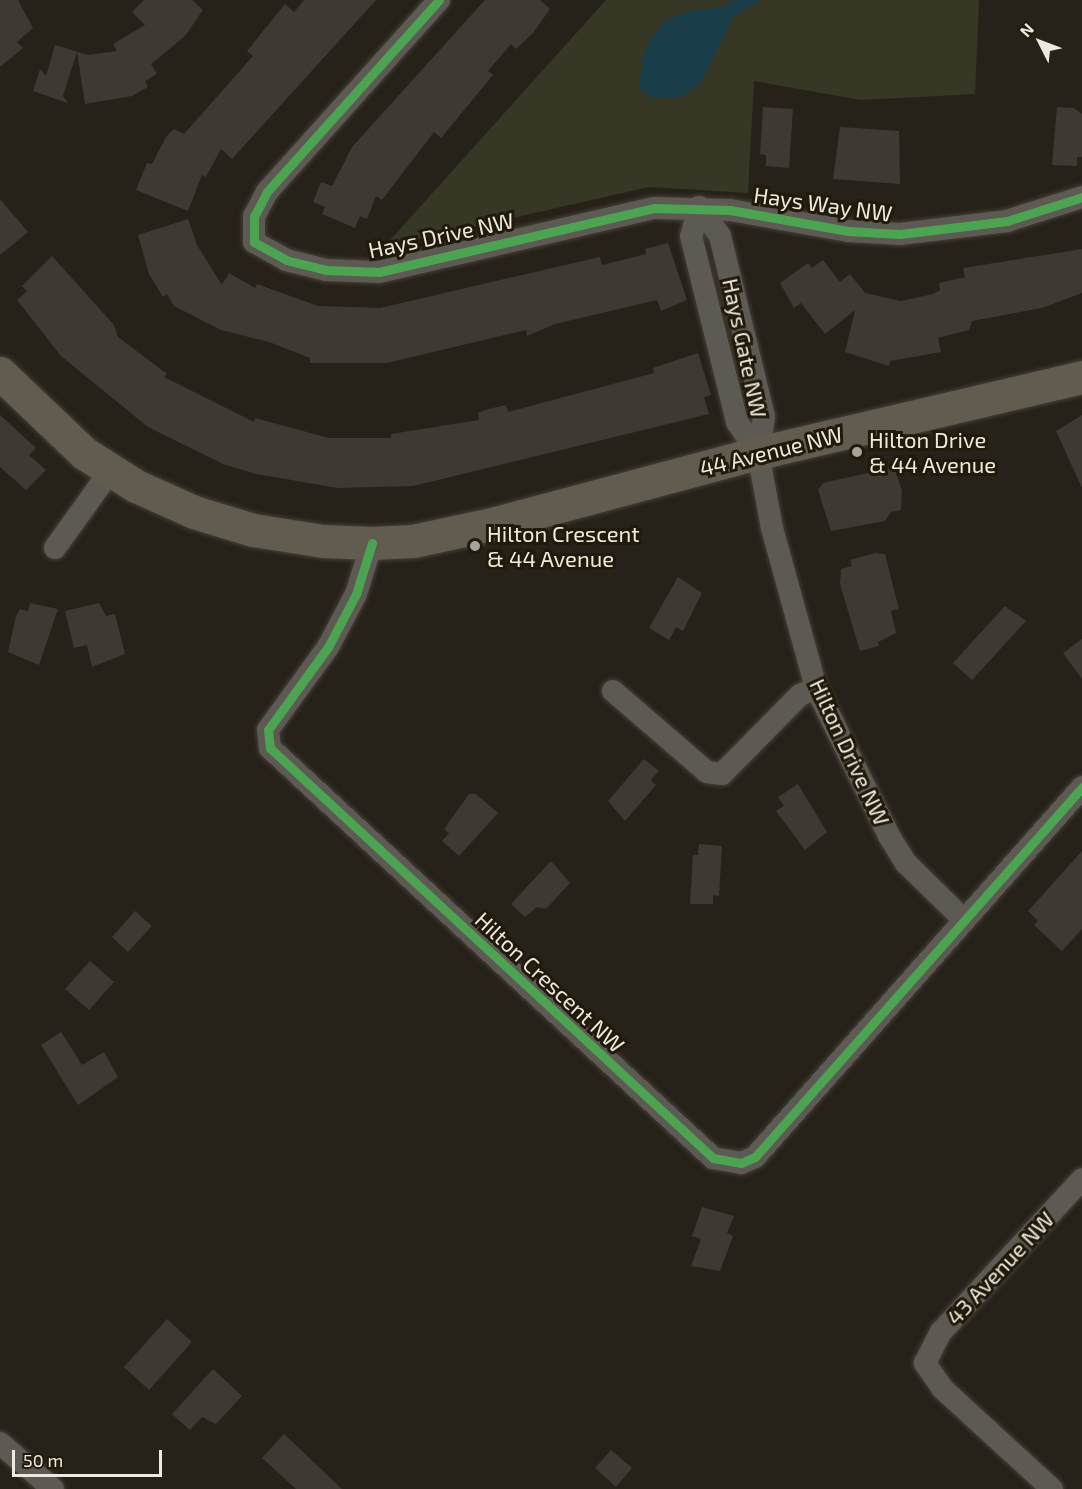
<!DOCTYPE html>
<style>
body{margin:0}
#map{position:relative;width:1082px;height:1489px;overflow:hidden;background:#262219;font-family:"Exo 2",sans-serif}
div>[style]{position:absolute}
.green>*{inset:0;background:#363725}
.water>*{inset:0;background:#193d49}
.building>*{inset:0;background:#3e3933}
.roads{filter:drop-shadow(0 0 2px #433f39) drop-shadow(0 0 2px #433f39)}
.street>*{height:22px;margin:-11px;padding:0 11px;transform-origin:11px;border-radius:11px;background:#5d5953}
.secondary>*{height:33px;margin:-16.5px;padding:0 16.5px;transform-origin:16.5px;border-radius:16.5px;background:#625c50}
.cycleway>*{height:9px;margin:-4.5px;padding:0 4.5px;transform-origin:4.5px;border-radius:4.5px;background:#4ca352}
.dots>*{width:16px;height:16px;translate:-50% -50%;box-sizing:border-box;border:3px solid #211a0b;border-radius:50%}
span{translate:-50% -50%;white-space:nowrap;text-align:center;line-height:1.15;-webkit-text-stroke:6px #211a0b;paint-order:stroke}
.street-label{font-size:22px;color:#eee9df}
.poi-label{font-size:22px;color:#eee9df}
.left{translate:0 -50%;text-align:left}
.north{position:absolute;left:1010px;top:12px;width:60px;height:60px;-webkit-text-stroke:4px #211a0b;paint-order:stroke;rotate:312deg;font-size:16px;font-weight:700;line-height:24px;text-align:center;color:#eee9df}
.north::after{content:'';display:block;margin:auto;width:21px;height:27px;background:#eee9df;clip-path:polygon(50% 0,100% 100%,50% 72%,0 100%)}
.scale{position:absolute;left:12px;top:1450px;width:150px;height:27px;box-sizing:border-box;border:3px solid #eee9df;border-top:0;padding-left:8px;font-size:18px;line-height:21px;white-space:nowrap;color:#eee9df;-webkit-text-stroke:4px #211a0b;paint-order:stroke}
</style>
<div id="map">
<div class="green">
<div style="clip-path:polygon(606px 0,979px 0,975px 94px,861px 100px,754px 81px,748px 193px,649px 187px,384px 247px)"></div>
</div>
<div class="water">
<div style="clip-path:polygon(733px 0,760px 0,733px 17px,701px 82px,681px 97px,654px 98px,639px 89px,642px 59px,651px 38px,666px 20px,689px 11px,722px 7px)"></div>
</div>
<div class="building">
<div style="clip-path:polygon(0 0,18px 0,33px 28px,17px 42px,23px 48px,0 67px)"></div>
<div style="clip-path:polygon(144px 0,192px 0,203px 10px,185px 36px,151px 64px,157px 74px,145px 81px,148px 87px,132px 96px,85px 104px,77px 52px,63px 96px,68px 103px,33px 91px,40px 69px,46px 76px,55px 45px,88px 55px,117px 51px,113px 44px,145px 25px,132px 12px)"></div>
<div style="clip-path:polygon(304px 0,376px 0,232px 159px,221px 149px,206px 177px,202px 175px,188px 211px,136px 190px,147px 163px,152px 164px,166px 137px,174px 129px,184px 134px,253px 56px,247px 51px,285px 4px,294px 12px)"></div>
<div style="clip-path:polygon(485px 0,540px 0,550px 9px,533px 33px,516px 49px,511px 44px,488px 71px,493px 75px,441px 138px,434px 132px,382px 200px,376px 196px,367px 219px,360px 216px,355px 228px,322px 214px,325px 207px,313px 202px,321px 182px,332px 186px,352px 147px)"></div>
<div style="clip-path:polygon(763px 107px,793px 109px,789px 168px,766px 166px,766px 155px,760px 154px)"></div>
<div style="clip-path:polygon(1057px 107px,1074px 108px,1082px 114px,1082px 157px,1077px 157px,1077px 166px,1052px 165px)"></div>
<div style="clip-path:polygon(840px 127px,899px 131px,900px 184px,833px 179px)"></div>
<div style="clip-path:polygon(0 199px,28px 232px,0 255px)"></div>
<div style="clip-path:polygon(188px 219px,197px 245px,222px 285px,229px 273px,255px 288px,257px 284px,318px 306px,380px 308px,600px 257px,602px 265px,646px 254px,645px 249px,668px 243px,687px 300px,661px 311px,657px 300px,555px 324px,527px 336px,526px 330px,387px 363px,310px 363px,310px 358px,269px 342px,221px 330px,174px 306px,167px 294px,163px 297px,149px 274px,138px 235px)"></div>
<div style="clip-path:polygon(1082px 249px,1082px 293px,1042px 308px,972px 321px,969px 330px,938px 338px,941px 352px,890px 361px,889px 366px,845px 352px,855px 310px,825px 334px,801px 303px,794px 308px,780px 283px,808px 263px,812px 268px,823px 260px,840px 282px,850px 274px,865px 293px,901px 301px,933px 294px,940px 290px,939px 283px,965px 277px,963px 268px)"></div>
<div style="clip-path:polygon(52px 256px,114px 325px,118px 337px,167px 374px,164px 377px,254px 422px,255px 418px,329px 438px,391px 438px,391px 434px,479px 420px,478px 413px,488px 409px,506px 405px,508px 412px,654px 373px,653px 368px,698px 353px,711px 395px,704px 397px,709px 414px,413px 486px,338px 488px,256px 474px,223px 464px,148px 427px,61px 356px,17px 300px,27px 291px,22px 286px)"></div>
<div style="clip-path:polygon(0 415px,36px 448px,29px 455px,46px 470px,26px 490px,0 467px)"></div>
<div style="clip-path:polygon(1082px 415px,1082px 488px,1056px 431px)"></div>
<div style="clip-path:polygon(894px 467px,902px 491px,901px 510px,891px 512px,885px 521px,831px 531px,818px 490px,823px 483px)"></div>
<div style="clip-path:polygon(875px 553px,885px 554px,894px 590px,899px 609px,891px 611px,896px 633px,878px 642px,879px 646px,860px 651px,840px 584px,841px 569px,852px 566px,850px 560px)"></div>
<div style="clip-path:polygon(678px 577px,702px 593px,683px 631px,676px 627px,669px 640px,649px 628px)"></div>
<div style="clip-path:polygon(30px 603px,58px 609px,39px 665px,8px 652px,16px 616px,20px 609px,28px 611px)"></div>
<div style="clip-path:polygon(99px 603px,106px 616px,115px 614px,125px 654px,92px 667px,87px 645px,74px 648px,65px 611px)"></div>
<div style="clip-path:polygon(1005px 606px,1026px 621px,972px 680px,953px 663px)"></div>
<div style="clip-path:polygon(1082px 639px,1082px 679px,1063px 653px)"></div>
<div style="clip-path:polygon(644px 759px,659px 771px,651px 780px,656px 785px,625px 821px,608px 801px)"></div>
<div style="clip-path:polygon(798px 784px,827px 832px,805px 850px,776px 811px,784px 806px,778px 797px)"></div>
<div style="clip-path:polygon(469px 794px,476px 794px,498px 813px,459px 856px,442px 841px,449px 833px,444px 829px)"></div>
<div style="clip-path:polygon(699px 844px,722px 846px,719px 896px,713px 895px,713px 904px,690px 904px,693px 855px,698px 855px)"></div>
<div style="clip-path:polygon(1082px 851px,1082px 929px,1062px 951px,1034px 925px,1038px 921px,1028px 911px)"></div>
<div style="clip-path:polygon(551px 861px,570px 883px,546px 909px,537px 907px,525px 917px,511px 904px)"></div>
<div style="clip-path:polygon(135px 911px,152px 926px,128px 952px,112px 937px)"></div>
<div style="clip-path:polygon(90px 961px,114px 982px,89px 1010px,65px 989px)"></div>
<div style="clip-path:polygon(61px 1032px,82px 1065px,104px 1052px,118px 1077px,78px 1105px,41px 1045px)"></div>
<div style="clip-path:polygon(702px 1207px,734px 1216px,727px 1233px,733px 1236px,720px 1271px,691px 1266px,701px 1239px,692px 1236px)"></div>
<div style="clip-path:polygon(167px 1319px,192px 1342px,149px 1390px,124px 1367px)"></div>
<div style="clip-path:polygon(213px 1369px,242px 1396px,216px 1424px,202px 1417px,190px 1430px,172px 1414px)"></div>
<div style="clip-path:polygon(284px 1434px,299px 1448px,342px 1489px,296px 1489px,262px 1458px)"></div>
<div style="clip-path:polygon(611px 1450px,632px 1468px,616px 1487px,595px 1468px)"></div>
</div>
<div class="roads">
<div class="street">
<div style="left:439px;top:0;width:258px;rotate:131.9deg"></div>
<div style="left:267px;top:192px;width:27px;rotate:118deg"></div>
<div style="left:254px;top:216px;width:26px;rotate:90deg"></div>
<div style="left:254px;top:242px;width:37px;rotate:29deg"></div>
<div style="left:286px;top:260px;width:41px;rotate:14deg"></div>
<div style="left:326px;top:270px;width:53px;rotate:2.2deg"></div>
<div style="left:379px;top:272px;width:282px;rotate:-13.1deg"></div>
<div style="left:654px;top:208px;width:76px;rotate:1.5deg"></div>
<div style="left:730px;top:210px;width:120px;rotate:10.1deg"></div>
<div style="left:848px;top:231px;width:52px;rotate:3.3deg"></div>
<div style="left:900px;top:234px;width:108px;rotate:-6.9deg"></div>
<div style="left:1007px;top:221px;width:79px;rotate:-17.7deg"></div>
<div style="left:699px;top:207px;width:36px;rotate:54deg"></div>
<div style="left:720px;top:236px;width:186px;rotate:76.3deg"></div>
<div style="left:764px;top:417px;width:36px;rotate:99deg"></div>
<div style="left:758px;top:453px;width:76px;rotate:79.4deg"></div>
<div style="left:772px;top:528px;width:166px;rotate:74.6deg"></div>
<div style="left:816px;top:688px;width:165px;rotate:63.7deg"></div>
<div style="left:889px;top:836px;width:32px;rotate:58deg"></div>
<div style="left:906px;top:863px;width:81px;rotate:44.5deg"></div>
<div style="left:699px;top:207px;width:30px;rotate:105deg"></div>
<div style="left:691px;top:236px;width:192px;rotate:76.1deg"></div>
<div style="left:737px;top:422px;width:37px;rotate:56deg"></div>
<div style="left:372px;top:543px;width:53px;rotate:107.4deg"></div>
<div style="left:356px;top:594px;width:60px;rotate:117.8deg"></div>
<div style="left:328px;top:647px;width:102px;rotate:125.9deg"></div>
<div style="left:268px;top:730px;width:18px;rotate:84deg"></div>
<div style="left:270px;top:748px;width:604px;rotate:42.78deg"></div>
<div style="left:713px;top:1158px;width:28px;rotate:10deg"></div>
<div style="left:741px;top:1163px;width:15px;rotate:-23deg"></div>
<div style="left:755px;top:1157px;width:494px;rotate:-48.5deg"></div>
<div style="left:55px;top:548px;width:96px;rotate:-54.3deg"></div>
<div style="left:613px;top:691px;width:124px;rotate:40.8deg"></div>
<div style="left:707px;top:772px;width:15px;rotate:8deg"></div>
<div style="left:722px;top:774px;width:111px;rotate:-45.4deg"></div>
<div style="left:800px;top:695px;width:17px;rotate:-24deg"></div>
<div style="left:0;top:1443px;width:70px;rotate:41deg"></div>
<div style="left:1052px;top:1489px;width:148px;rotate:-137.5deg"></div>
<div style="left:943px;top:1389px;width:32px;rotate:-125deg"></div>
<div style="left:925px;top:1363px;width:35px;rotate:-63deg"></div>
<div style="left:941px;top:1332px;width:208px;rotate:-47.3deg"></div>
</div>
<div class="secondary">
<div style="left:0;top:373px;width:116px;rotate:43.6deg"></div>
<div style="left:84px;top:453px;width:62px;rotate:32.4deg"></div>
<div style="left:136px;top:486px;width:64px;rotate:24.1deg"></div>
<div style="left:194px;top:512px;width:62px;rotate:17deg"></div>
<div style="left:253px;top:530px;width:71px;rotate:8.9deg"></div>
<div style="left:323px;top:541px;width:49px;rotate:2.3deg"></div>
<div style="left:372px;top:543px;width:41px;rotate:-2.8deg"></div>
<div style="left:413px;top:541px;width:85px;rotate:-12.2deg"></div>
<div style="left:496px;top:523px;width:271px;rotate:-15deg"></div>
<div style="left:758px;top:453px;width:333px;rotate:-13.2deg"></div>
</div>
</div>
<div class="cycleway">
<div style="left:439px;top:0;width:258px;rotate:131.9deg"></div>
<div style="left:267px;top:192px;width:27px;rotate:118deg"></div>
<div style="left:254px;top:216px;width:26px;rotate:90deg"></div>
<div style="left:254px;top:242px;width:37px;rotate:29deg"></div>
<div style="left:286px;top:260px;width:41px;rotate:14deg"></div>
<div style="left:326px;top:270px;width:53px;rotate:2.2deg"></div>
<div style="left:379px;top:272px;width:282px;rotate:-13.1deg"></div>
<div style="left:654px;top:208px;width:76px;rotate:1.5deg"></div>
<div style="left:730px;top:210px;width:120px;rotate:10.1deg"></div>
<div style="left:848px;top:231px;width:52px;rotate:3.3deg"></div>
<div style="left:900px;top:234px;width:108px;rotate:-6.9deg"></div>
<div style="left:1007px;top:221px;width:79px;rotate:-17.7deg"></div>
<div style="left:372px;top:543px;width:53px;rotate:107.4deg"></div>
<div style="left:356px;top:594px;width:60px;rotate:117.8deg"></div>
<div style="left:328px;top:647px;width:102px;rotate:125.9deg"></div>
<div style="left:268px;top:730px;width:18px;rotate:84deg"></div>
<div style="left:270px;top:748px;width:604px;rotate:42.78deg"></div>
<div style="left:713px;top:1158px;width:28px;rotate:10deg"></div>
<div style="left:741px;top:1163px;width:15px;rotate:-23deg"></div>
<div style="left:755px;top:1157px;width:494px;rotate:-48.5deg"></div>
</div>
<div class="dots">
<div style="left:857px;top:452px;background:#a8a39a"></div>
<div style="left:475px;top:546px;background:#a8a39a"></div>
</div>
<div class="street-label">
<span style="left:823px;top:204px;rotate:8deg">Hays Way NW</span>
<span style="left:441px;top:235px;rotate:-12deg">Hays Drive NW</span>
<span style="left:745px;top:348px;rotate:78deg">Hays Gate NW</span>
<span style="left:771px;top:451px;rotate:-14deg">44 Avenue NW</span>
<span style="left:850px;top:752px;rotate:65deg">Hilton Drive NW</span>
<span style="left:550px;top:982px;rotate:43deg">Hilton Crescent NW</span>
<span style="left:1000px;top:1268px;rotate:-47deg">43 Avenue NW</span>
</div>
<div class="poi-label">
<span class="left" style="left:869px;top:452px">Hilton Drive<br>&amp; 44 Avenue</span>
<span class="left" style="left:487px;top:546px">Hilton Crescent<br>&amp; 44 Avenue</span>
</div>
<div class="north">N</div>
<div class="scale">50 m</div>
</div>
